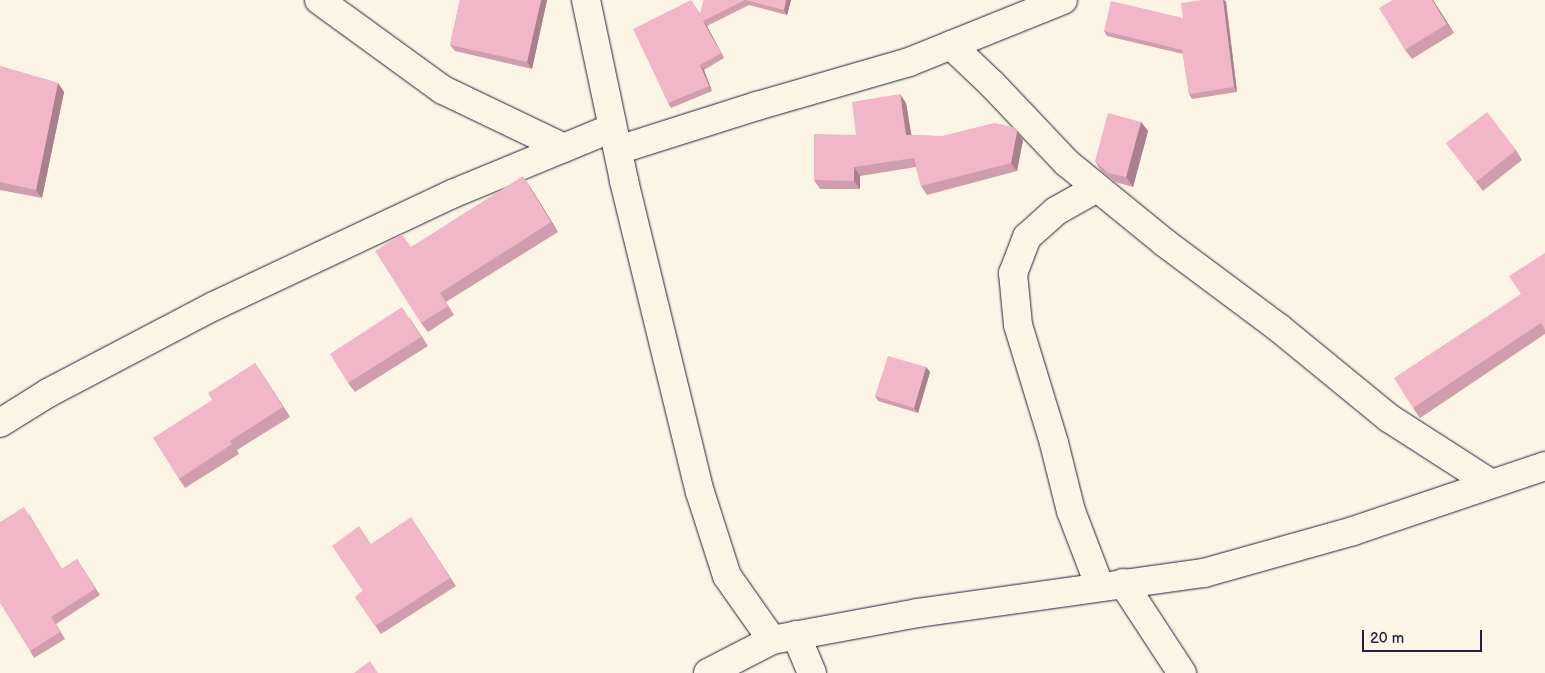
<!DOCTYPE html>
<style>
body{margin:0}
#map{position:relative;width:1545px;height:673px;overflow:hidden;background:#fcf5e5;font-family:"Balsamiq Sans",sans-serif}
div>[style]{position:absolute}
.roads{filter:drop-shadow(0 0 1px #22223b) drop-shadow(0 0 1px #22223b)}
.street>*{height:28px;margin:-14px;padding:0 14px;transform-origin:14px;border-radius:14px;background:#fcf5e5}
.wall>*{inset:0;background:#cf9dad}
.shaded-wall>*{inset:0;background:#a9808d}
.building>*{inset:0;background:#f1b7c9}
span{translate:-50% -50%;white-space:nowrap;text-align:center;line-height:1.15;-webkit-text-stroke:4.5px #fcf5e5;paint-order:stroke}
.scale{position:absolute;left:1362px;top:630px;width:120px;height:22px;box-sizing:border-box;border:2px solid #22223b;border-top:0;padding-left:6px;font-size:15px;line-height:18px;white-space:nowrap;color:#22223b;-webkit-text-stroke:4px #fcf5e5;paint-order:stroke}
</style>
<div id="map">
<div class="roads">
<div class="street">
<div style="left:319px;top:0;width:153px;rotate:36deg"></div>
<div style="left:443px;top:90px;width:134px;rotate:25.6deg"></div>
<div style="left:586px;top:0;width:185px;rotate:78.1deg"></div>
<div style="left:624px;top:181px;width:320px;rotate:76.3deg"></div>
<div style="left:700px;top:492px;width:88px;rotate:72.2deg"></div>
<div style="left:727px;top:576px;width:78px;rotate:54.9deg"></div>
<div style="left:951px;top:45px;width:57px;rotate:43.6deg"></div>
<div style="left:992px;top:84px;width:109px;rotate:46.5deg"></div>
<div style="left:1067px;top:163px;width:127px;rotate:39.2deg"></div>
<div style="left:1165px;top:243px;width:142px;rotate:36.7deg"></div>
<div style="left:1279px;top:328px;width:142px;rotate:39.3deg"></div>
<div style="left:1389px;top:418px;width:120px;rotate:32.8deg"></div>
<div style="left:618px;top:150px;width:146px;rotate:-17.6deg"></div>
<div style="left:757px;top:106px;width:158px;rotate:-16.1deg"></div>
<div style="left:909px;top:62px;width:166px;rotate:-21.9deg"></div>
<div style="left:1097px;top:188px;width:47px;rotate:150.7deg"></div>
<div style="left:1056px;top:211px;width:39px;rotate:138deg"></div>
<div style="left:1027px;top:237px;width:39px;rotate:111deg"></div>
<div style="left:1013px;top:273px;width:52px;rotate:84.5deg"></div>
<div style="left:1018px;top:325px;width:123px;rotate:73deg"></div>
<div style="left:1054px;top:443px;width:70px;rotate:76deg"></div>
<div style="left:1071px;top:511px;width:81px;rotate:69.1deg"></div>
<div style="left:0;top:423px;width:57px;rotate:-32deg"></div>
<div style="left:48px;top:393px;width:187px;rotate:-27.7deg"></div>
<div style="left:214px;top:306px;width:263px;rotate:-25.2deg"></div>
<div style="left:452px;top:194px;width:173px;rotate:-22.4deg"></div>
<div style="left:1123px;top:583px;width:108px;rotate:56.8deg"></div>
<div style="left:796px;top:635px;width:41px;rotate:67.2deg"></div>
<div style="left:708px;top:673px;width:72px;rotate:-27.3deg"></div>
<div style="left:772px;top:640px;width:148px;rotate:-10.5deg"></div>
<div style="left:918px;top:613px;width:289px;rotate:-8deg"></div>
<div style="left:1204px;top:573px;width:155px;rotate:-15.7deg"></div>
<div style="left:1353px;top:531px;width:203px;rotate:-18.7deg"></div>
</div>
</div>
<div class="wall">
<div style="clip-path:polygon(460px 0,547px 0,532px 69px,455px 51px,450px 45px)"></div>
<div style="clip-path:polygon(691px 0,700px 14px,704px 0,791px 0,787px 15px,749px 5px,707px 26px,724px 58px,704px 70px,712px 91px,671px 108px,668px 103px)"></div>
<div style="clip-path:polygon(1202px 0,1224px 0,1226px 2px,1237px 92px,1192px 99px,1189px 94px,1183px 54px,1107px 36px,1104px 31px,1183px 18px)"></div>
<div style="clip-path:polygon(1392px 0,1433px 0,1454px 33px,1412px 59px,1405px 50px)"></div>
<div style="clip-path:polygon(0 66px,58px 83px,64px 92px,42px 198px,0 190px)"></div>
<div style="clip-path:polygon(906px 103px,911px 135px,1023px 140px,1017px 171px,927px 195px,921px 186px,916px 167px,860px 176px,860px 189px,820px 189px,814px 180px,856px 135px)"></div>
<div style="clip-path:polygon(1141px 122px,1148px 131px,1133px 187px,1115px 182px,1101px 171px,1095px 161px)"></div>
<div style="clip-path:polygon(1446px 143px,1516px 150px,1522px 160px,1483px 191px)"></div>
<div style="clip-path:polygon(529px 185px,558px 232px,446px 302px,454px 315px,428px 332px,421px 323px,411px 247px)"></div>
<div style="clip-path:polygon(1545px 253px,1545px 334px,1420px 418px,1413px 408px,1521px 294px)"></div>
<div style="clip-path:polygon(409px 317px,428px 346px,355px 392px,348px 383px)"></div>
<div style="clip-path:polygon(255px 363px,290px 417px,237px 450px,239px 454px,185px 488px,179px 479px)"></div>
<div style="clip-path:polygon(926px 367px,930px 372px,918px 413px,878px 401px,875px 396px)"></div>
<div style="clip-path:polygon(29px 514px,62px 569px,77px 559px,100px 595px,56px 624px,65px 639px,34px 658px,30px 651px)"></div>
<div style="clip-path:polygon(416px 525px,456px 586px,381px 634px,355px 597px,363px 591px)"></div>
</div>
<div class="shaded-wall">
<div style="clip-path:polygon(541px 0,547px 0,532px 69px,527px 62px)"></div>
<div style="clip-path:polygon(786px 0,791px 0,787px 15px,784px 10px)"></div>
<div style="clip-path:polygon(1223px 0,1224px 0,1226px 2px,1237px 92px,1234px 87px)"></div>
<div style="clip-path:polygon(1432px 0,1433px 0,1454px 33px,1447px 24px)"></div>
<div style="clip-path:polygon(703px 21px,707px 26px,724px 58px,721px 53px)"></div>
<div style="clip-path:polygon(700px 65px,704px 70px,712px 91px,709px 86px)"></div>
<div style="clip-path:polygon(58px 83px,64px 92px,42px 198px,36px 190px)"></div>
<div style="clip-path:polygon(900px 94px,906px 103px,913px 144px,906px 135px)"></div>
<div style="clip-path:polygon(1141px 122px,1148px 131px,1133px 187px,1126px 177px)"></div>
<div style="clip-path:polygon(1017px 131px,1023px 140px,1017px 171px,1011px 163px)"></div>
<div style="clip-path:polygon(854px 167px,860px 176px,860px 189px,854px 181px)"></div>
<div style="clip-path:polygon(523px 176px,529px 185px,558px 232px,551px 222px)"></div>
<div style="clip-path:polygon(255px 363px,261px 372px,290px 417px,283px 407px)"></div>
<div style="clip-path:polygon(926px 367px,930px 372px,918px 413px,914px 408px)"></div>
</div>
<div class="building">
<div style="clip-path:polygon(460px 0,541px 0,527px 62px,450px 45px)"></div>
<div style="clip-path:polygon(691px 0,700px 15px,704px 0,786px 0,784px 10px,745px 0,703px 21px,721px 53px,700px 65px,709px 86px,668px 103px,633px 29px)"></div>
<div style="clip-path:polygon(1202px 0,1223px 0,1234px 87px,1189px 94px,1182px 50px,1104px 31px,1111px 1px,1183px 18px,1181px 3px)"></div>
<div style="clip-path:polygon(1392px 0,1432px 0,1447px 24px,1405px 50px,1379px 8px)"></div>
<div style="clip-path:polygon(0 66px,58px 83px,36px 190px,0 182px)"></div>
<div style="clip-path:polygon(900px 94px,906px 135px,942px 136px,994px 123px,1013px 127px,1017px 131px,1011px 163px,921px 186px,914px 158px,854px 167px,854px 181px,814px 180px,814px 134px,856px 135px,852px 102px)"></div>
<div style="clip-path:polygon(1487px 112px,1516px 150px,1476px 182px,1446px 143px)"></div>
<div style="clip-path:polygon(1108px 113px,1141px 122px,1126px 177px,1108px 173px,1095px 161px)"></div>
<div style="clip-path:polygon(523px 176px,551px 222px,440px 293px,448px 306px,421px 323px,375px 251px,402px 234px,411px 247px)"></div>
<div style="clip-path:polygon(1545px 253px,1545px 330px,1541px 323px,1413px 408px,1394px 378px,1521px 294px,1509px 276px)"></div>
<div style="clip-path:polygon(402px 307px,421px 337px,348px 383px,330px 354px)"></div>
<div style="clip-path:polygon(888px 356px,926px 367px,914px 408px,875px 396px)"></div>
<div style="clip-path:polygon(255px 363px,283px 407px,230px 441px,232px 444px,179px 479px,153px 438px,212px 400px,208px 393px)"></div>
<div style="clip-path:polygon(24px 507px,62px 569px,77px 559px,95px 589px,51px 617px,60px 632px,30px 651px,0 603px,0 522px)"></div>
<div style="clip-path:polygon(411px 517px,450px 578px,375px 626px,355px 597px,363px 591px,332px 546px,359px 526px,371px 544px)"></div>
<div style="clip-path:polygon(370px 661px,378px 673px,354px 673px)"></div>
</div>
<div class="scale">20 m</div>
</div>
